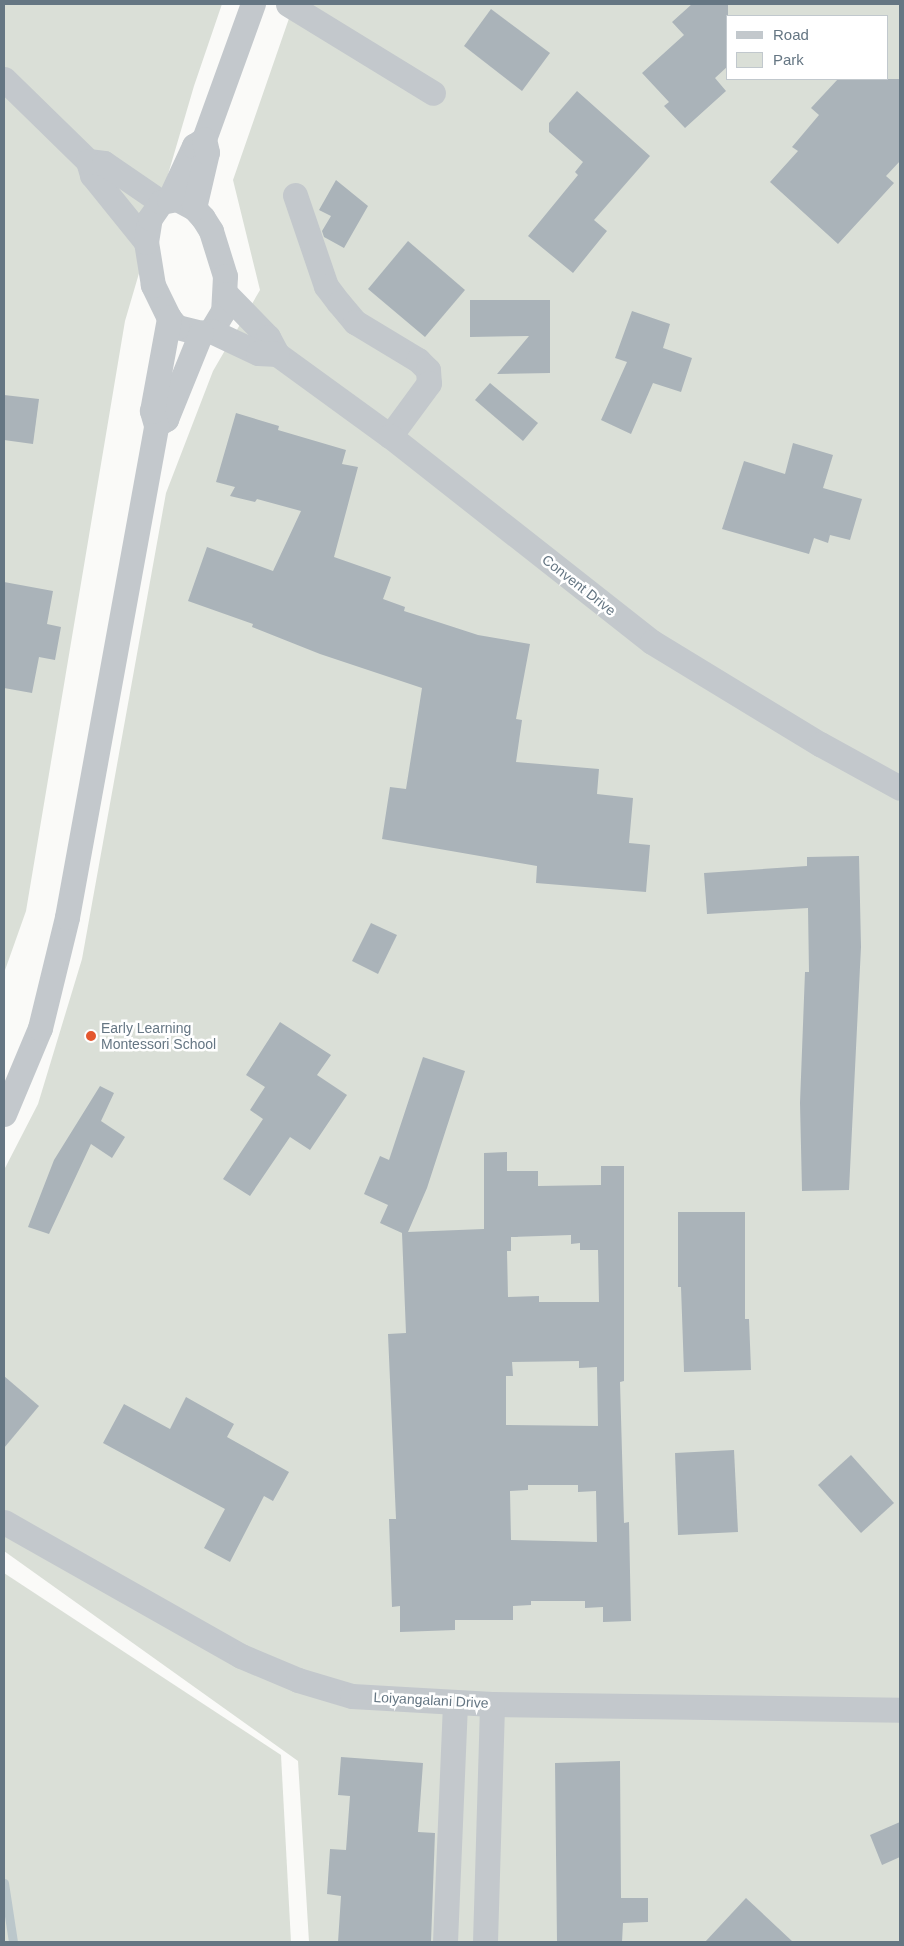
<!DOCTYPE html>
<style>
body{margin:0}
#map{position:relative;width:904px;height:1946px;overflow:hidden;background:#fafaf8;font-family:Helvetica,sans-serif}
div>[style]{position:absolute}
.green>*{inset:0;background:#dadfd7}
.stream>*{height:9px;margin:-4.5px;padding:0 4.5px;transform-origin:4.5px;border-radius:4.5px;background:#bbc7cb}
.building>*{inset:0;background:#aab3b9}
.minor>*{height:25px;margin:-12.5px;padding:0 12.5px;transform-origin:12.5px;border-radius:12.5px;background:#c3c8cc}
.dots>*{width:14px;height:14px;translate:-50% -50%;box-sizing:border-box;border:2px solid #fff;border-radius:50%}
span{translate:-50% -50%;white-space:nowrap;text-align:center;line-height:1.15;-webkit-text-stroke:5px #fff;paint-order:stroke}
.street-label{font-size:14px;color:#657683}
.poi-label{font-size:14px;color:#657683}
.left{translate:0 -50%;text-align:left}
.frame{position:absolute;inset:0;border:5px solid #657683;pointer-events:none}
.legend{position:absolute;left:726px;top:15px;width:162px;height:65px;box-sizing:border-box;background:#fff;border:1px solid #c1c8cd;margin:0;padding:6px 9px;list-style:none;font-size:15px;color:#657683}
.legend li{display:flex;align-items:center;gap:10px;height:25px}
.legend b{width:25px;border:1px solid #c1c8cd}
</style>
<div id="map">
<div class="green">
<div style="clip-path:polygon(4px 4px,222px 4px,194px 86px,125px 321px,26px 911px,4px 973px)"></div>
<div style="clip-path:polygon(evenodd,294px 4px,900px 4px,900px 1942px,309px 1942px,298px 1761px,4px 1551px,4px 1170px,38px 1104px,82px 959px,166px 493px,213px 371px,260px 290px,233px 180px,294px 4px,728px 16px,888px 16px,888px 79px,728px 79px,728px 16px)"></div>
<div style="clip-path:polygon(4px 1573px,281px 1755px,291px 1942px,4px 1942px)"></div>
</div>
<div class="stream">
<div style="left:4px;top:1883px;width:60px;rotate:81.3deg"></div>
</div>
<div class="building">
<div style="clip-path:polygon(692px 4px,728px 4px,728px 66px,715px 78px,726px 91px,685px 128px,664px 106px,669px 102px,642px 73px,684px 35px,672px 22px)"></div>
<div style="clip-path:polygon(491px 9px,550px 53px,522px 91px,464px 46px)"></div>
<div style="clip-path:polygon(838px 79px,900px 79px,900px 161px,886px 176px,894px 183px,838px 244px,770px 182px,798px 151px,792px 147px,819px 115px,811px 108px)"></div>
<div style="clip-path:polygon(577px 91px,650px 156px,594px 220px,607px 231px,573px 273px,528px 236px,578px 175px,575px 172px,583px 162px,549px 132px,549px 123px)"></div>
<div style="clip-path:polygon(336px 180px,368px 206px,344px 248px,324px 237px,322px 231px,331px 216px,319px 210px)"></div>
<div style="clip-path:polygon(408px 241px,465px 290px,425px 337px,368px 289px)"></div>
<div style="clip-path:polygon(470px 300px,550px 300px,550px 373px,497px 374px,529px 336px,470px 337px)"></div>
<div style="clip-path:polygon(632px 311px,670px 324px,663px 348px,692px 358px,681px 392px,653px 383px,631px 434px,601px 420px,627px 362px,615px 358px)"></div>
<div style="clip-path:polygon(490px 383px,538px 423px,523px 441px,475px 400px)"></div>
<div style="clip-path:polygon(4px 395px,39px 399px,33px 444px,4px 440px)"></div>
<div style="clip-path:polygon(236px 413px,279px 426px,278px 430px,346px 450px,342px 464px,358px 467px,334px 557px,391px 577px,383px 599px,405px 607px,404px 611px,478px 635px,530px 644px,516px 719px,522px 720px,516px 762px,599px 769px,597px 794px,633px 798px,629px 843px,650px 845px,646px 892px,536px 883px,537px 866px,382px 839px,390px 787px,406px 789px,422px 688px,320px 654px,252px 627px,253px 624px,188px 601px,207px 547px,273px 571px,301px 511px,257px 499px,255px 502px,230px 496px,235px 487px,216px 482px)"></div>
<div style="clip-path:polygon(793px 443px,833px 455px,823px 488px,862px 499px,850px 540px,830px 535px,828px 543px,814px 538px,809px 554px,722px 529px,744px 461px,785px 474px)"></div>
<div style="clip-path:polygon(4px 582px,53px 591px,47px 624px,61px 627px,55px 660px,39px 657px,32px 693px,4px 688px)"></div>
<div style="clip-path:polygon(859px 856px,861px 947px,849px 1190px,802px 1191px,800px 1103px,805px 972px,809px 972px,808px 908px,707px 914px,704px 873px,807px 866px,807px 857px)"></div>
<div style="clip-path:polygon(371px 923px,397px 935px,378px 974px,352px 961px)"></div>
<div style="clip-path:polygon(280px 1022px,331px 1055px,317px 1075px,347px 1095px,310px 1150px,290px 1137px,250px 1196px,223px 1179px,263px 1119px,250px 1110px,265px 1087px,246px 1075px)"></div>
<div style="clip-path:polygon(evenodd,423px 1057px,465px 1071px,427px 1188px,408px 1232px,484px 1229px,484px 1153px,507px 1152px,507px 1171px,538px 1171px,538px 1186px,601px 1185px,601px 1166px,624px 1166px,624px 1381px,620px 1382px,624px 1523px,629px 1522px,631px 1621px,603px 1622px,603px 1607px,585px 1608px,585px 1601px,531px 1601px,531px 1605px,513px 1606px,513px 1620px,455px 1620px,455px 1630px,400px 1632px,400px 1606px,392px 1607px,389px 1519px,396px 1519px,388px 1334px,406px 1333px,402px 1233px,380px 1223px,388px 1205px,364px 1194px,380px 1156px,389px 1160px,423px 1057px,571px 1235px,571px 1244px,580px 1243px,580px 1250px,598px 1250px,599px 1302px,539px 1302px,539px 1296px,508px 1297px,507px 1251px,511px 1251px,511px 1237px,571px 1235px,423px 1057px,579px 1361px,579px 1368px,597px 1367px,598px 1426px,506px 1425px,506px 1376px,513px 1376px,512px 1362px,579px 1361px,423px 1057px,528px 1485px,578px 1485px,578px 1492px,596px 1491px,597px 1542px,511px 1540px,510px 1491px,528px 1490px,528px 1485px)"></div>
<div style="clip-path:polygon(100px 1086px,114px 1093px,101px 1121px,125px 1137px,112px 1158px,91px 1144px,49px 1234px,28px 1227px,54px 1160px)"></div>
<div style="clip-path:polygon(678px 1212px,745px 1212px,745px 1319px,749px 1319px,751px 1370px,684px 1372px,681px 1287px,678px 1287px)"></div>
<div style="clip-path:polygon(4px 1376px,39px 1406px,4px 1448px)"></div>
<div style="clip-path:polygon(186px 1397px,234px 1424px,227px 1437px,289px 1472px,273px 1501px,264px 1496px,230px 1562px,204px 1548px,225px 1509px,103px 1443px,124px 1404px,170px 1429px)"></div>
<div style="clip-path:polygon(734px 1450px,738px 1532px,678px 1535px,675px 1453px)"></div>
<div style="clip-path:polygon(851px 1455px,894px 1503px,861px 1533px,818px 1485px)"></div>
<div style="clip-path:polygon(341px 1757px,423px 1763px,418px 1832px,435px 1833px,431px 1942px,338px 1942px,341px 1896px,327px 1894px,330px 1849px,346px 1850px,350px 1796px,338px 1795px)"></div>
<div style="clip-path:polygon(620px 1761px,621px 1898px,648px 1898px,648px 1922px,623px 1923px,622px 1942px,557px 1942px,555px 1763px)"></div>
<div style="clip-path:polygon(900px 1822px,900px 1857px,882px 1865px,870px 1835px)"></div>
<div style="clip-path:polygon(746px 1898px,793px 1942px,705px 1942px)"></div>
</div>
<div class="minor">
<div style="left:288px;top:4px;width:170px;rotate:31.5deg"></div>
<div style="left:4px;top:79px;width:117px;rotate:44.3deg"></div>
<div style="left:204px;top:139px;width:144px;rotate:-70.1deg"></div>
<div style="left:88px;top:161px;width:15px;rotate:74deg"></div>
<div style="left:92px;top:175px;width:86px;rotate:51.1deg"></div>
<div style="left:88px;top:161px;width:16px;rotate:7deg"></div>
<div style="left:104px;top:163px;width:69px;rotate:34.4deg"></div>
<div style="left:295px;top:195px;width:96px;rotate:71.2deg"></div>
<div style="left:326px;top:286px;width:21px;rotate:53deg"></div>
<div style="left:339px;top:303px;width:25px;rotate:50deg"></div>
<div style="left:355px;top:322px;width:74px;rotate:31.1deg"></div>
<div style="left:418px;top:360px;width:14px;rotate:45deg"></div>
<div style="left:428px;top:370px;width:13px;rotate:86deg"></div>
<div style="left:429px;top:383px;width:66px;rotate:126.3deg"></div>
<div style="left:177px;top:199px;width:19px;rotate:28deg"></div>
<div style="left:194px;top:208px;width:13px;rotate:48deg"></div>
<div style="left:203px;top:218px;width:15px;rotate:58deg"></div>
<div style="left:211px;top:231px;width:47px;rotate:72.7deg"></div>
<div style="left:225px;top:276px;width:35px;rotate:93deg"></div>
<div style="left:223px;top:311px;width:23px;rotate:121deg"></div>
<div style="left:211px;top:331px;width:10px;rotate:169deg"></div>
<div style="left:201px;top:333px;width:25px;rotate:-166deg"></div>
<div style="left:177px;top:327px;width:12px;rotate:-132deg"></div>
<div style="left:169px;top:318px;width:37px;rotate:-116deg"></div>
<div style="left:153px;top:285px;width:44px;rotate:-99.2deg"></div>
<div style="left:146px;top:242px;width:24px;rotate:-81deg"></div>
<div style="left:150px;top:218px;width:19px;rotate:-55deg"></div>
<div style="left:161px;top:202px;width:16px;rotate:-11deg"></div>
<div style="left:169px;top:200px;width:60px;rotate:-65.2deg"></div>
<div style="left:194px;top:146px;width:12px;rotate:-35deg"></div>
<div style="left:194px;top:208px;width:57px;rotate:-76.9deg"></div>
<div style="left:207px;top:152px;width:13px;rotate:-103deg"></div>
<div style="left:226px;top:294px;width:60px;rotate:45.7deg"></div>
<div style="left:268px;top:337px;width:19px;rotate:62deg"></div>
<div style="left:277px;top:354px;width:140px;rotate:36deg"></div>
<div style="left:390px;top:436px;width:333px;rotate:38.2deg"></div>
<div style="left:652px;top:642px;width:197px;rotate:31.3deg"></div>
<div style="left:820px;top:744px;width:91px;rotate:28.8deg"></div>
<div style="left:211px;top:331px;width:52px;rotate:25.1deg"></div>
<div style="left:258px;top:353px;width:19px;rotate:3deg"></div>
<div style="left:156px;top:425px;width:12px;rotate:-31deg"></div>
<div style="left:166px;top:419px;width:93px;rotate:-67.9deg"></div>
<div style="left:4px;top:1114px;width:93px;rotate:-67.3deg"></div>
<div style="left:40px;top:1028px;width:114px;rotate:-76.3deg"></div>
<div style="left:67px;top:917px;width:500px;rotate:-79.7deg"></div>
<div style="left:156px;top:425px;width:15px;rotate:-106deg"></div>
<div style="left:152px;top:411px;width:95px;rotate:-79.6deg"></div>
<div style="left:4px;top:1522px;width:272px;rotate:29.5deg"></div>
<div style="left:241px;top:1656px;width:62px;rotate:22.8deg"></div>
<div style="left:298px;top:1680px;width:56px;rotate:16.5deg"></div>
<div style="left:352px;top:1696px;width:140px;rotate:3.3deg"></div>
<div style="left:492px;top:1704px;width:408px;rotate:0.8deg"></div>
<div style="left:445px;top:1942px;width:240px;rotate:-87.6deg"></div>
<div style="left:485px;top:1942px;width:238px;rotate:-88.3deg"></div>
</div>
<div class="dots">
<div style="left:91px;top:1036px;background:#e4572e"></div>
</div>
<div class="street-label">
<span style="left:579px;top:585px;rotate:38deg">Convent Drive</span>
<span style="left:431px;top:1700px;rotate:3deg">Loiyangalani Drive</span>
</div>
<div class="poi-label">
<span class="left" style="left:101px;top:1036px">Early Learning<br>Montessori School</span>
</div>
<div class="frame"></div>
<ul class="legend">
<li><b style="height:6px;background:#c3c8cc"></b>Road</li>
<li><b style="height:14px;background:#dadfd7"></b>Park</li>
</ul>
</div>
